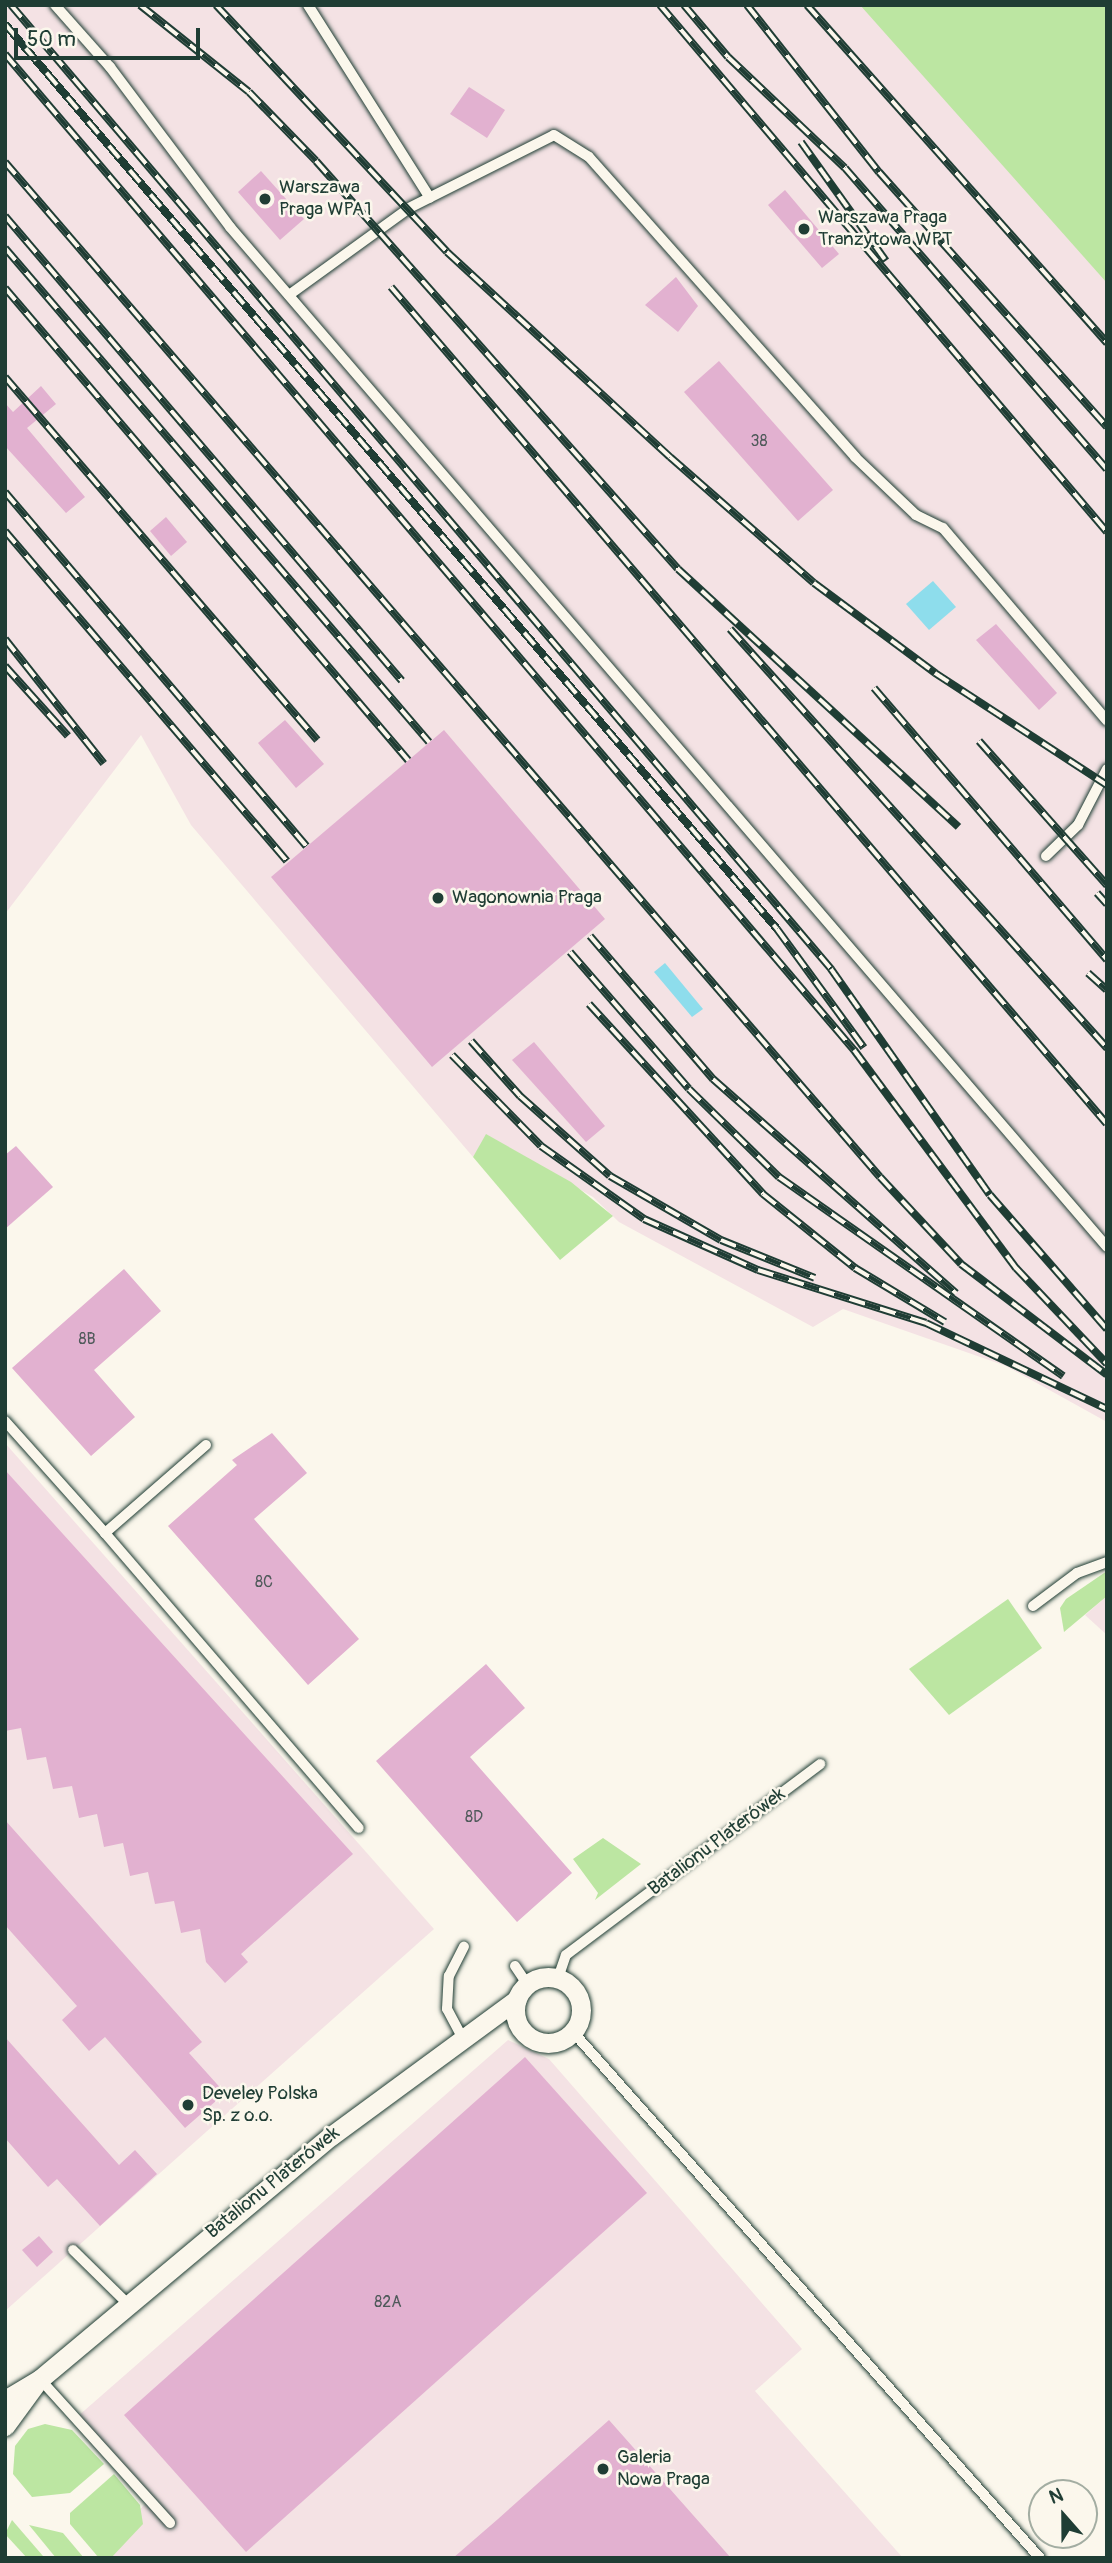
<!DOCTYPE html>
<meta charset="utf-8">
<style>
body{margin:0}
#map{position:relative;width:1112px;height:2563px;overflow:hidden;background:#fbf7ec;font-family:Pangolin,sans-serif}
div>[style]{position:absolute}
.built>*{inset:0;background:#f4e2e4}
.green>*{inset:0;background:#bce6a2}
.water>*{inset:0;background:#8eddec}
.building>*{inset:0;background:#e2b1d0}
.roads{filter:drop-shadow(0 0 2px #1f3d34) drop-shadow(0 0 2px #1f3d34)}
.lane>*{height:10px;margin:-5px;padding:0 5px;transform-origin:5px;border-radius:5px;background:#fbf7ec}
.street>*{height:19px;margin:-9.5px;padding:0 9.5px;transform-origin:9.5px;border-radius:9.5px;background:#fbf7ec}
.street>.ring{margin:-9.5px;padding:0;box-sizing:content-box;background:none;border:19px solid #fbf7ec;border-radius:50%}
.rail>*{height:8px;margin-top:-4px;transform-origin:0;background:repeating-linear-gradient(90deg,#fbf7ec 0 16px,#1f3d34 0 32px);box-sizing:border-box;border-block:2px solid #1f3d34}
.dots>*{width:19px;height:19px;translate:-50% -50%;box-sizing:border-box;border:4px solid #fbf7ec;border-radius:50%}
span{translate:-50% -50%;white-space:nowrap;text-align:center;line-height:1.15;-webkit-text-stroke:5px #fbf7ec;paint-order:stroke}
.number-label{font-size:16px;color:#505a5b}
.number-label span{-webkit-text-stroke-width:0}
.poi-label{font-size:19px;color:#1f3d34}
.left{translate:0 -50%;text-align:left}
.street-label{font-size:19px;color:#1f3d34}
.frame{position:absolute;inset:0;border:7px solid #1f3d34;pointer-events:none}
.north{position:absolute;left:1028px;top:2479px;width:70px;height:70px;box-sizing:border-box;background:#fbf7ec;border:2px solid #a3ada2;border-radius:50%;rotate:339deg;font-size:19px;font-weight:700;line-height:28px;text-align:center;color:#1f3d34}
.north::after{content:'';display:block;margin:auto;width:24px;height:32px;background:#1f3d34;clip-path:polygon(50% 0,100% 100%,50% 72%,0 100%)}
.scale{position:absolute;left:14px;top:28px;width:186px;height:32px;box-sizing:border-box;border:4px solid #1f3d34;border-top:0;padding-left:9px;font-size:21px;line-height:24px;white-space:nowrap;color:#1f3d34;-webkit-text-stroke:5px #fbf7ec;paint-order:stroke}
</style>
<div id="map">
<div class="built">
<div style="clip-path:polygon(5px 5px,1107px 5px,1107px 1422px,1006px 1366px,843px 1309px,813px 1327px,619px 1222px,593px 1197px,487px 1135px,473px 1157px,191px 825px,141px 735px,5px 914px)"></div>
<div style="clip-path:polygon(5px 1443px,434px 1929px,5px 2311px)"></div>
<div style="clip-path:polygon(1107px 1596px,1107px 1635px,1085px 1615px)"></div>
<div style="clip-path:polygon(508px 2040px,549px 2059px,802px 2349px,755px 2391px,903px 2558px,94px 2558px,146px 2503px,77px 2417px)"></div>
</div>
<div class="green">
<div style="clip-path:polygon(860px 5px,1107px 5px,1107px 283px)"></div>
<div style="clip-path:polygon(486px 1134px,571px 1182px,613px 1216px,560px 1260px,473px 1157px)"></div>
<div style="clip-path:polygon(1107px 1571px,1107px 1596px,1064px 1632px,1060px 1608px,1066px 1599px)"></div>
<div style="clip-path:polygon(1008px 1599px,1042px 1648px,949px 1715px,909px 1669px)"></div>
<div style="clip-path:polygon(603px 1838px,641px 1864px,595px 1900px,598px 1893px,573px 1859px)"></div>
<div style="clip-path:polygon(45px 2424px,72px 2430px,104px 2464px,70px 2493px,32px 2497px,13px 2474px,15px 2446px,28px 2429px)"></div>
<div style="clip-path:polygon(114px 2474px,140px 2505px,143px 2524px,111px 2558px,99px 2558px,70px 2524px,70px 2513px)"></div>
<div style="clip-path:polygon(12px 2520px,43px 2556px,44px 2558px,27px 2558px,5px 2534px)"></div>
<div style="clip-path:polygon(29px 2525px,63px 2533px,84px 2558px,56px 2558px)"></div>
</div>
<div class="water">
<div style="clip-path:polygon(933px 581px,956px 607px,929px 630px,906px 604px)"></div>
<div style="clip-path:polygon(665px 963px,703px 1009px,692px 1017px,654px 972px)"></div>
</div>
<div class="building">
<div style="clip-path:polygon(469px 87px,505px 110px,487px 138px,450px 114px)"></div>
<div style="clip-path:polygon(261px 171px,304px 219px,280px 240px,238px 192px)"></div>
<div style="clip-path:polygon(785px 190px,839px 254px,822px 268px,768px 205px)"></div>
<div style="clip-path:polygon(676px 277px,698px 306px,678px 332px,645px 305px)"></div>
<div style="clip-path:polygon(719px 361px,833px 490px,798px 521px,684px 392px)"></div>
<div style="clip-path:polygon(41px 386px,56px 404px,27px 428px,85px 497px,66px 513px,5px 446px,5px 403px,13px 412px)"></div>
<div style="clip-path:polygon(166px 517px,187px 542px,171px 556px,150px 531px)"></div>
<div style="clip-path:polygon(996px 624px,1057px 693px,1039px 710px,976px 640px)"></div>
<div style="clip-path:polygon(285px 720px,324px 764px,296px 788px,258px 743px)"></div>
<div style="clip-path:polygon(444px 730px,605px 919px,432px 1067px,271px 877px)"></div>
<div style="clip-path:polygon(534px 1042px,605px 1126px,586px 1142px,512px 1060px)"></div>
<div style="clip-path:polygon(16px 1146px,53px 1187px,5px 1229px,5px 1155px)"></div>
<div style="clip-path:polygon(124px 1269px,161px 1311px,94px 1370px,135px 1417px,91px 1456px,12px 1368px)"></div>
<div style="clip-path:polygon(272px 1433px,307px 1473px,254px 1519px,359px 1639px,308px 1685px,168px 1526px,237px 1465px,232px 1460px)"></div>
<div style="clip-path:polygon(5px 1470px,353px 1854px,241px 1954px,248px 1962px,225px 1983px,206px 1962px,200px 1929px,181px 1933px,174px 1901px,155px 1904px,148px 1872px,130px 1876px,123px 1843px,104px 1847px,97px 1814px,79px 1818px,72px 1786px,53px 1789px,46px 1757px,27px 1760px,21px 1728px,5px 1731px)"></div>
<div style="clip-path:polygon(486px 1664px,525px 1708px,470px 1757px,572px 1873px,517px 1922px,376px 1761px)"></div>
<div style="clip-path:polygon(5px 1820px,202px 2042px,189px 2053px,225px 2093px,185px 2128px,105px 2037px,89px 2051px,62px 2020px,77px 2006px,5px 1925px)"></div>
<div style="clip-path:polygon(5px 2037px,119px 2165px,135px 2150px,157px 2174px,100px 2226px,57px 2179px,48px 2187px,5px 2138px)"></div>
<div style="clip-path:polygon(525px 2057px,647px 2193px,246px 2552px,124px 2415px)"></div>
<div style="clip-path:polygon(39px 2236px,53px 2252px,37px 2267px,22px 2250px)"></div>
<div style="clip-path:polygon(609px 2420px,731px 2558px,453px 2558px,498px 2519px)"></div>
</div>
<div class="roads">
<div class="lane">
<div style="left:55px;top:5px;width:83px;rotate:48.4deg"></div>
<div style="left:110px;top:67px;width:200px;rotate:53.1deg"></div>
<div style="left:230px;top:227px;width:1345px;rotate:49.31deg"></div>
<div style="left:308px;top:5px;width:228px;rotate:57.7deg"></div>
<div style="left:289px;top:295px;width:148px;rotate:-35.9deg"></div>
<div style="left:409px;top:208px;width:162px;rotate:-26.7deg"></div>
<div style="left:554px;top:135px;width:41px;rotate:32.2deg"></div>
<div style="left:589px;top:157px;width:401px;rotate:48.4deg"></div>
<div style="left:855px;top:457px;width:84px;rotate:43.6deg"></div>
<div style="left:916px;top:515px;width:30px;rotate:26deg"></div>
<div style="left:943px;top:528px;width:253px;rotate:49.6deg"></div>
<div style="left:1046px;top:856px;width:45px;rotate:-44.1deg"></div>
<div style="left:1078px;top:825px;width:63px;rotate:-62.6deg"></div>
<div style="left:5px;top:1421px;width:150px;rotate:48.2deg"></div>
<div style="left:206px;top:1445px;width:134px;rotate:138.9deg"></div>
<div style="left:105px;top:1533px;width:389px;rotate:49.3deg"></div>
<div style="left:1033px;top:1606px;width:55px;rotate:-36.9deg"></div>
<div style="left:1077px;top:1573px;width:32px;rotate:-20deg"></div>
<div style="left:515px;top:1966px;width:22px;rotate:56deg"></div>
<div style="left:558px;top:1978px;width:24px;rotate:-71deg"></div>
<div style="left:566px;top:1955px;width:318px;rotate:-36.9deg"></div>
<div style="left:573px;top:2032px;width:703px;rotate:48.4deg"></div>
<div style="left:462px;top:2037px;width:32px;rotate:-118deg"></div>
<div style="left:447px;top:2009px;width:33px;rotate:-87deg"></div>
<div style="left:449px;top:1976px;width:33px;rotate:-63deg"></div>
<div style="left:73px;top:2250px;width:76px;rotate:44.5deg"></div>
<div style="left:40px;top:2379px;width:194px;rotate:47.9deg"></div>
</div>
<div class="street">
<div class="ring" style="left:515px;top:1977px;width:47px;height:47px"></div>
<div style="left:5px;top:2400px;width:41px;rotate:-31deg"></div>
<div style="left:40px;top:2379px;width:379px;rotate:-39.9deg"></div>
<div style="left:331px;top:2136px;width:230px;rotate:-36.3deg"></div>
<div style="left:5px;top:2426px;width:51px;rotate:-53.8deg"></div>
</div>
</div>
<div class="rail">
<div style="left:11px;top:5px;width:1266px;rotate:49.61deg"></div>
<div style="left:831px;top:969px;width:276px;rotate:54.9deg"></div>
<div style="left:990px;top:1195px;width:178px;rotate:48.9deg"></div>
<div style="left:140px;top:5px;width:139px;rotate:38.6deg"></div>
<div style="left:249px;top:92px;width:96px;rotate:45.8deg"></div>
<div style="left:316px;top:161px;width:545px;rotate:48.42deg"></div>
<div style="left:678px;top:569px;width:381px;rotate:42.6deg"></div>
<div style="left:216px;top:5px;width:338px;rotate:46.9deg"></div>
<div style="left:447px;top:252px;width:303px;rotate:42.6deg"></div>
<div style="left:670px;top:457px;width:191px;rotate:41.2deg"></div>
<div style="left:814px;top:583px;width:151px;rotate:36.6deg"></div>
<div style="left:935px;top:673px;width:205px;rotate:33.1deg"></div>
<div style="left:660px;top:5px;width:691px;rotate:49.7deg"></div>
<div style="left:684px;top:5px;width:68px;rotate:49.8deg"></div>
<div style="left:728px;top:57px;width:161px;rotate:43.5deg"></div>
<div style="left:845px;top:168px;width:399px;rotate:49deg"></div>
<div style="left:747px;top:5px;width:213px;rotate:51.7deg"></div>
<div style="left:879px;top:172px;width:342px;rotate:48.2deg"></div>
<div style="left:807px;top:5px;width:452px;rotate:48.4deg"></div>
<div style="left:5px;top:24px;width:1190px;rotate:49.53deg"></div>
<div style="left:777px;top:929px;width:147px;rotate:53.8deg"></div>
<div style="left:5px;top:54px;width:1309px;rotate:49.56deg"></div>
<div style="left:854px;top:1050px;width:272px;rotate:53.4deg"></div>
<div style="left:1016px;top:1268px;width:132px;rotate:46.5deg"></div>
<div style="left:801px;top:142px;width:146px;rotate:54.5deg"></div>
<div style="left:5px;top:162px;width:1340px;rotate:49.24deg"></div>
<div style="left:880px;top:1177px;width:119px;rotate:47deg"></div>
<div style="left:961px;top:1264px;width:183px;rotate:37.2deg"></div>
<div style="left:5px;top:216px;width:611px;rotate:49.51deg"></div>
<div style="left:5px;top:248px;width:651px;rotate:49.36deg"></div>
<div style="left:391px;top:287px;width:1101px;rotate:49.46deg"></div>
<div style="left:5px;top:288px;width:621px;rotate:49.51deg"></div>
<div style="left:5px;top:377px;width:479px;rotate:49.3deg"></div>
<div style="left:5px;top:492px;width:465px;rotate:49.6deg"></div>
<div style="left:5px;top:531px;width:434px;rotate:49.5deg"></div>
<div style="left:730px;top:629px;width:564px;rotate:48.02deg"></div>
<div style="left:5px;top:639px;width:159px;rotate:51.6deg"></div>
<div style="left:5px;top:666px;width:94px;rotate:48deg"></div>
<div style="left:874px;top:688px;width:358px;rotate:49.4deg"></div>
<div style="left:979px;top:741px;width:193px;rotate:48.4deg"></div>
<div style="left:1097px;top:893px;width:15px;rotate:48deg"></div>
<div style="left:590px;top:936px;width:189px;rotate:49.3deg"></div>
<div style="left:713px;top:1079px;width:324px;rotate:41.4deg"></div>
<div style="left:570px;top:952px;width:181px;rotate:49deg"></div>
<div style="left:689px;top:1089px;width:126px;rotate:44.4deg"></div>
<div style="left:779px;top:1177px;width:347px;rotate:35deg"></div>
<div style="left:1088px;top:973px;width:25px;rotate:42deg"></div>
<div style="left:589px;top:1004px;width:258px;rotate:47.5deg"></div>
<div style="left:763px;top:1194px;width:118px;rotate:38.8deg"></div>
<div style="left:855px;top:1268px;width:105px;rotate:31deg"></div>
<div style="left:471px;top:1041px;width:74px;rotate:48.3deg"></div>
<div style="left:520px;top:1096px;width:120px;rotate:41.6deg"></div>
<div style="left:610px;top:1176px;width:128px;rotate:30deg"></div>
<div style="left:721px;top:1240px;width:101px;rotate:22deg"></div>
<div style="left:452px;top:1055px;width:127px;rotate:45.6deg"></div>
<div style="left:541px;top:1146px;width:126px;rotate:35.3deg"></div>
<div style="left:644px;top:1219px;width:125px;rotate:24.1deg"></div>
<div style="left:758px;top:1270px;width:176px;rotate:17.5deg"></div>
<div style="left:926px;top:1323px;width:200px;rotate:25.4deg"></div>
</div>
<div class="dots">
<div style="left:265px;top:199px;background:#1f3d34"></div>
<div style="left:804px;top:229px;background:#1f3d34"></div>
<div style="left:438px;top:898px;background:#1f3d34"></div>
<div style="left:188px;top:2105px;background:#1f3d34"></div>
<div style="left:603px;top:2469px;background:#1f3d34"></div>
</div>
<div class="number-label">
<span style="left:759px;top:441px">38</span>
<span style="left:87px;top:1339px">8B</span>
<span style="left:264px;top:1582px">8C</span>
<span style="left:474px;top:1817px">8D</span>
<span style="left:388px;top:2302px">82A</span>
</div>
<div class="poi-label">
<span class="left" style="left:279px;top:199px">Warszawa<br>Praga WPA1</span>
<span class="left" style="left:818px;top:229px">Warszawa Praga<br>Tranzytowa WPT</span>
<span class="left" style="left:452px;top:898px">Wagonownia Praga</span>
<span class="left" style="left:202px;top:2105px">Develey Polska<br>Sp. z o.o.</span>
<span class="left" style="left:617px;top:2469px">Galeria<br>Nowa Praga</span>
</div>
<div class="street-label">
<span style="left:717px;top:1842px;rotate:-37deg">Batalionu Platerówek</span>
<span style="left:273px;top:2183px;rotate:-39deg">Batalionu Platerówek</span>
</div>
<div class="frame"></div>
<div class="north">N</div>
<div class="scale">50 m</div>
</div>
